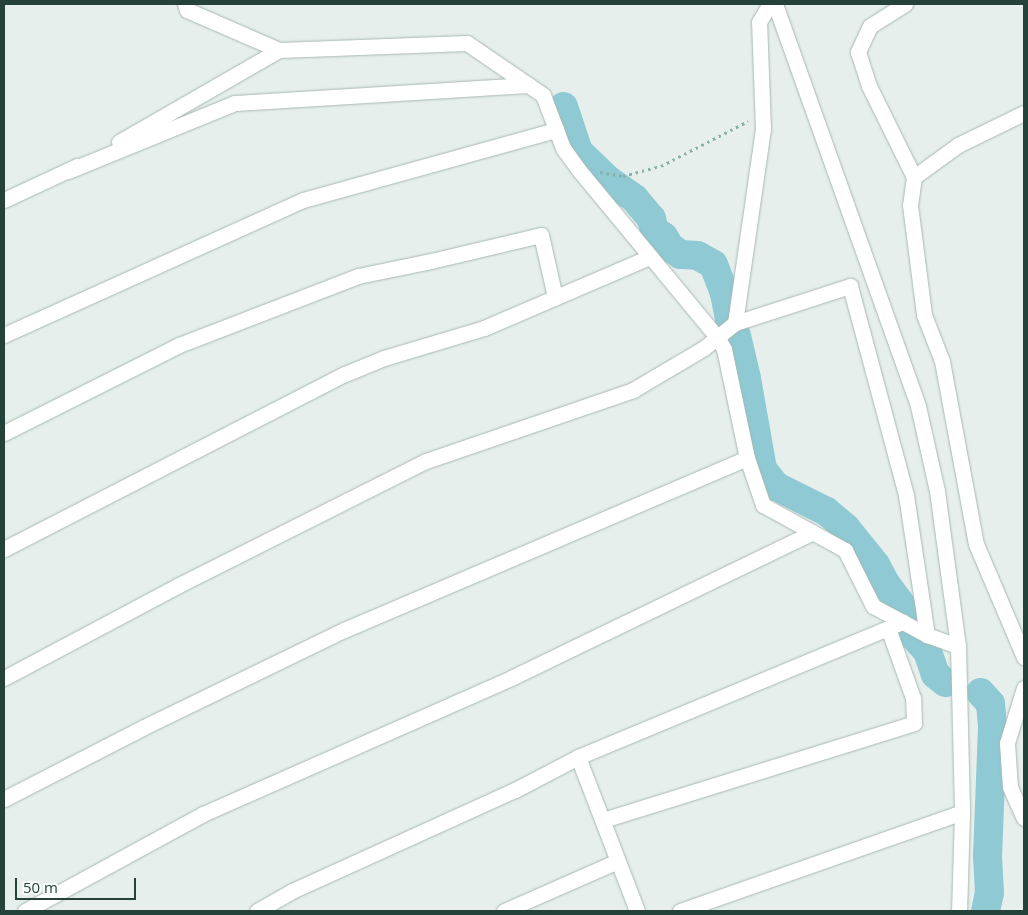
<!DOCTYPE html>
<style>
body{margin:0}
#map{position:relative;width:1028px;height:915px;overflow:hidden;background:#e6efeb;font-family:"Open Sans",sans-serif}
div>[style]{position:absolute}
.river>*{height:29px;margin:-14.5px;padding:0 14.5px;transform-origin:14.5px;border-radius:14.5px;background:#8ec9d4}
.path>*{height:3px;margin-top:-1.5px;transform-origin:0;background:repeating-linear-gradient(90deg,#86b3a5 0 2.5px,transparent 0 6.5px)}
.roads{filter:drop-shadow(0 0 1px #a8b8b2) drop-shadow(0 0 1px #a8b8b2)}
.minor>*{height:15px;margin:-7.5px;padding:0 7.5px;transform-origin:7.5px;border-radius:7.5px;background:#fff}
span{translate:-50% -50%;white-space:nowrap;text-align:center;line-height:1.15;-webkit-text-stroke:5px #f7fbf9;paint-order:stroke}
.frame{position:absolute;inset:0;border:5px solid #24423a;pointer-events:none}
.scale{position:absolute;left:15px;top:878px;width:121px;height:22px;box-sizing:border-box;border:2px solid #24423a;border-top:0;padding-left:6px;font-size:15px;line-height:18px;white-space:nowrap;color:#24423a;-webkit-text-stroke:4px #f7fbf9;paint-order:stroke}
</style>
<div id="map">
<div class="river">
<div style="left:563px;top:106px;width:47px;rotate:71.6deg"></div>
<div style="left:578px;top:151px;width:40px;rotate:44deg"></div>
<div style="left:607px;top:179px;width:33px;rotate:35deg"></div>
<div style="left:634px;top:198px;width:26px;rotate:50deg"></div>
<div style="left:651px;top:218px;width:12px;rotate:76deg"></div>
<div style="left:654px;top:230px;width:11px;rotate:34deg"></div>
<div style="left:663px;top:236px;width:13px;rotate:58deg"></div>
<div style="left:670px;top:247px;width:12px;rotate:35deg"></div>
<div style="left:680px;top:254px;width:17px;rotate:3deg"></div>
<div style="left:697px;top:255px;width:18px;rotate:29deg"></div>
<div style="left:713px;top:264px;width:31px;rotate:69deg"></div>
<div style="left:724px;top:293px;width:26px;rotate:79deg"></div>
<div style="left:736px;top:335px;width:44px;rotate:76.9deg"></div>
<div style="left:746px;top:378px;width:92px;rotate:80deg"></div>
<div style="left:762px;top:469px;width:22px;rotate:51deg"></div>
<div style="left:776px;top:486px;width:56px;rotate:26.6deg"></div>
<div style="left:826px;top:511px;width:25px;rotate:40deg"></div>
<div style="left:845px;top:527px;width:48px;rotate:51deg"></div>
<div style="left:875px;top:564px;width:21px;rotate:62deg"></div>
<div style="left:885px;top:583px;width:39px;rotate:53deg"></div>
<div style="left:910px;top:632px;width:25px;rotate:48deg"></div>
<div style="left:927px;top:651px;width:24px;rotate:71deg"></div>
<div style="left:935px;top:674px;width:13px;rotate:39deg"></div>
<div style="left:980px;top:692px;width:15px;rotate:48deg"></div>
<div style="left:990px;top:703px;width:24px;rotate:85deg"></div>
<div style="left:992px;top:727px;width:128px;rotate:92.2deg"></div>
<div style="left:987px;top:855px;width:37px;rotate:87deg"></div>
<div style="left:989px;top:892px;width:19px;rotate:102deg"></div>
</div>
<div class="path">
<div style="left:600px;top:172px;width:23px;rotate:10deg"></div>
<div style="left:623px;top:176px;width:39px;rotate:-15deg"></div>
<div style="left:661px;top:166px;width:98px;rotate:-27.3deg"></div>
</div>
<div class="roads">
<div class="minor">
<div style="left:185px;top:4px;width:6px;rotate:72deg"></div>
<div style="left:187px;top:10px;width:100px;rotate:23.5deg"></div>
<div style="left:279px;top:50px;width:188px;rotate:-2.1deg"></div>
<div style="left:467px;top:43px;width:92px;rotate:34.4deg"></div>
<div style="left:543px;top:95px;width:57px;rotate:69.3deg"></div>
<div style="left:563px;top:148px;width:26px;rotate:54deg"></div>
<div style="left:578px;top:169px;width:218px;rotate:50.4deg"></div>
<div style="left:717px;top:337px;width:14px;rotate:60deg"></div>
<div style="left:724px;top:349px;width:111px;rotate:78.1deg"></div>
<div style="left:747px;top:458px;width:50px;rotate:71.2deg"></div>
<div style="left:763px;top:505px;width:94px;rotate:28.8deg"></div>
<div style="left:845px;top:550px;width:63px;rotate:63.4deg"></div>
<div style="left:873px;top:606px;width:61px;rotate:28.2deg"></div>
<div style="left:775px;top:4px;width:427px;rotate:70.4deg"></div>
<div style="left:918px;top:406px;width:87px;rotate:77.4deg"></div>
<div style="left:937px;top:491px;width:156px;rotate:82.3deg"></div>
<div style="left:958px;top:646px;width:166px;rotate:88.6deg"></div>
<div style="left:962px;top:812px;width:99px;rotate:91.7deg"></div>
<div style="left:905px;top:4px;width:41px;rotate:147.8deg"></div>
<div style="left:870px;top:26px;width:29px;rotate:115deg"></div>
<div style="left:858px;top:52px;width:36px;rotate:72deg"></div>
<div style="left:869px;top:86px;width:102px;rotate:63.7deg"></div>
<div style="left:914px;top:177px;width:28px;rotate:98deg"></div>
<div style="left:910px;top:205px;width:111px;rotate:82.7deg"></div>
<div style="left:924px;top:315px;width:49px;rotate:68.6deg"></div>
<div style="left:942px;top:361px;width:186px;rotate:79.5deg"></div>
<div style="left:976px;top:544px;width:123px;rotate:67deg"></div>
<div style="left:119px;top:142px;width:185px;rotate:-29.9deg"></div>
<div style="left:68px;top:171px;width:180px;rotate:-22.2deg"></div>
<div style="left:235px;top:103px;width:294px;rotate:-3.5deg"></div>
<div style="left:914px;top:177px;width:54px;rotate:-36deg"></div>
<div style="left:958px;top:145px;width:73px;rotate:-25.9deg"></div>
<div style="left:4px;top:200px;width:81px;rotate:-25deg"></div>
<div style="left:735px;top:323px;width:196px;rotate:-81.8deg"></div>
<div style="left:763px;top:129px;width:107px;rotate:-92.1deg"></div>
<div style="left:759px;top:22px;width:21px;rotate:-59deg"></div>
<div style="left:4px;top:335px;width:328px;rotate:-24.3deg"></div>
<div style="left:303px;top:200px;width:263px;rotate:-15.5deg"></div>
<div style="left:4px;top:433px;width:196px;rotate:-26.7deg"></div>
<div style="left:179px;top:345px;width:192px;rotate:-21.1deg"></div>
<div style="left:358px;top:276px;width:75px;rotate:-11.6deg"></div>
<div style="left:431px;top:261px;width:113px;rotate:-13.3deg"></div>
<div style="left:541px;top:235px;width:64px;rotate:77.3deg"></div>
<div style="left:4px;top:549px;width:383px;rotate:-27.2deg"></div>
<div style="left:345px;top:374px;width:42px;rotate:-22.3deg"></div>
<div style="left:384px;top:358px;width:104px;rotate:-16.7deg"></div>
<div style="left:484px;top:328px;width:181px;rotate:-23.2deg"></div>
<div style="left:4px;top:678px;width:198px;rotate:-28deg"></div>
<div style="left:179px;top:585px;width:276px;rotate:-26.7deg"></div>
<div style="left:426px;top:461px;width:219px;rotate:-18.9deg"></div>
<div style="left:633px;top:390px;width:82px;rotate:-30.6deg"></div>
<div style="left:704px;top:348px;width:40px;rotate:-39deg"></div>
<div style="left:735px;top:323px;width:121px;rotate:-17.8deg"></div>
<div style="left:850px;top:286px;width:216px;rotate:75deg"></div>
<div style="left:906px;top:495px;width:142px;rotate:81.5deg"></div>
<div style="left:927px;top:635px;width:33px;rotate:20deg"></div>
<div style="left:1024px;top:688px;width:58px;rotate:107.2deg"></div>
<div style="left:1007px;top:743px;width:44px;rotate:86.1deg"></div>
<div style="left:1010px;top:787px;width:34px;rotate:66deg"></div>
<div style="left:578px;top:757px;width:165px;rotate:69deg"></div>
<div style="left:4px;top:799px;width:157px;rotate:-27.2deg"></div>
<div style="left:144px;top:727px;width:222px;rotate:-25.9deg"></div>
<div style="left:344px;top:630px;width:438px;rotate:-23.1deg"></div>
<div style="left:603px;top:820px;width:326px;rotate:-17.3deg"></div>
<div style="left:914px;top:723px;width:25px;rotate:-92deg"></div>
<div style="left:913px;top:698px;width:74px;rotate:-109.7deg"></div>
<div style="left:25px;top:911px;width:203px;rotate:-28.6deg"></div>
<div style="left:203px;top:814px;width:337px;rotate:-23.8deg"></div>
<div style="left:511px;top:678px;width:335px;rotate:-25.8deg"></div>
<div style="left:257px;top:911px;width:40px;rotate:-29.7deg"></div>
<div style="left:292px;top:891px;width:245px;rotate:-24.4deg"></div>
<div style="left:515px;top:790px;width:71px;rotate:-27.6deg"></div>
<div style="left:578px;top:757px;width:352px;rotate:-22.6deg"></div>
<div style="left:504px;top:911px;width:124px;rotate:-23.7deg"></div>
<div style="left:680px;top:911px;width:299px;rotate:-19.3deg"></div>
</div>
</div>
<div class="frame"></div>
<div class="scale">50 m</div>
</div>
